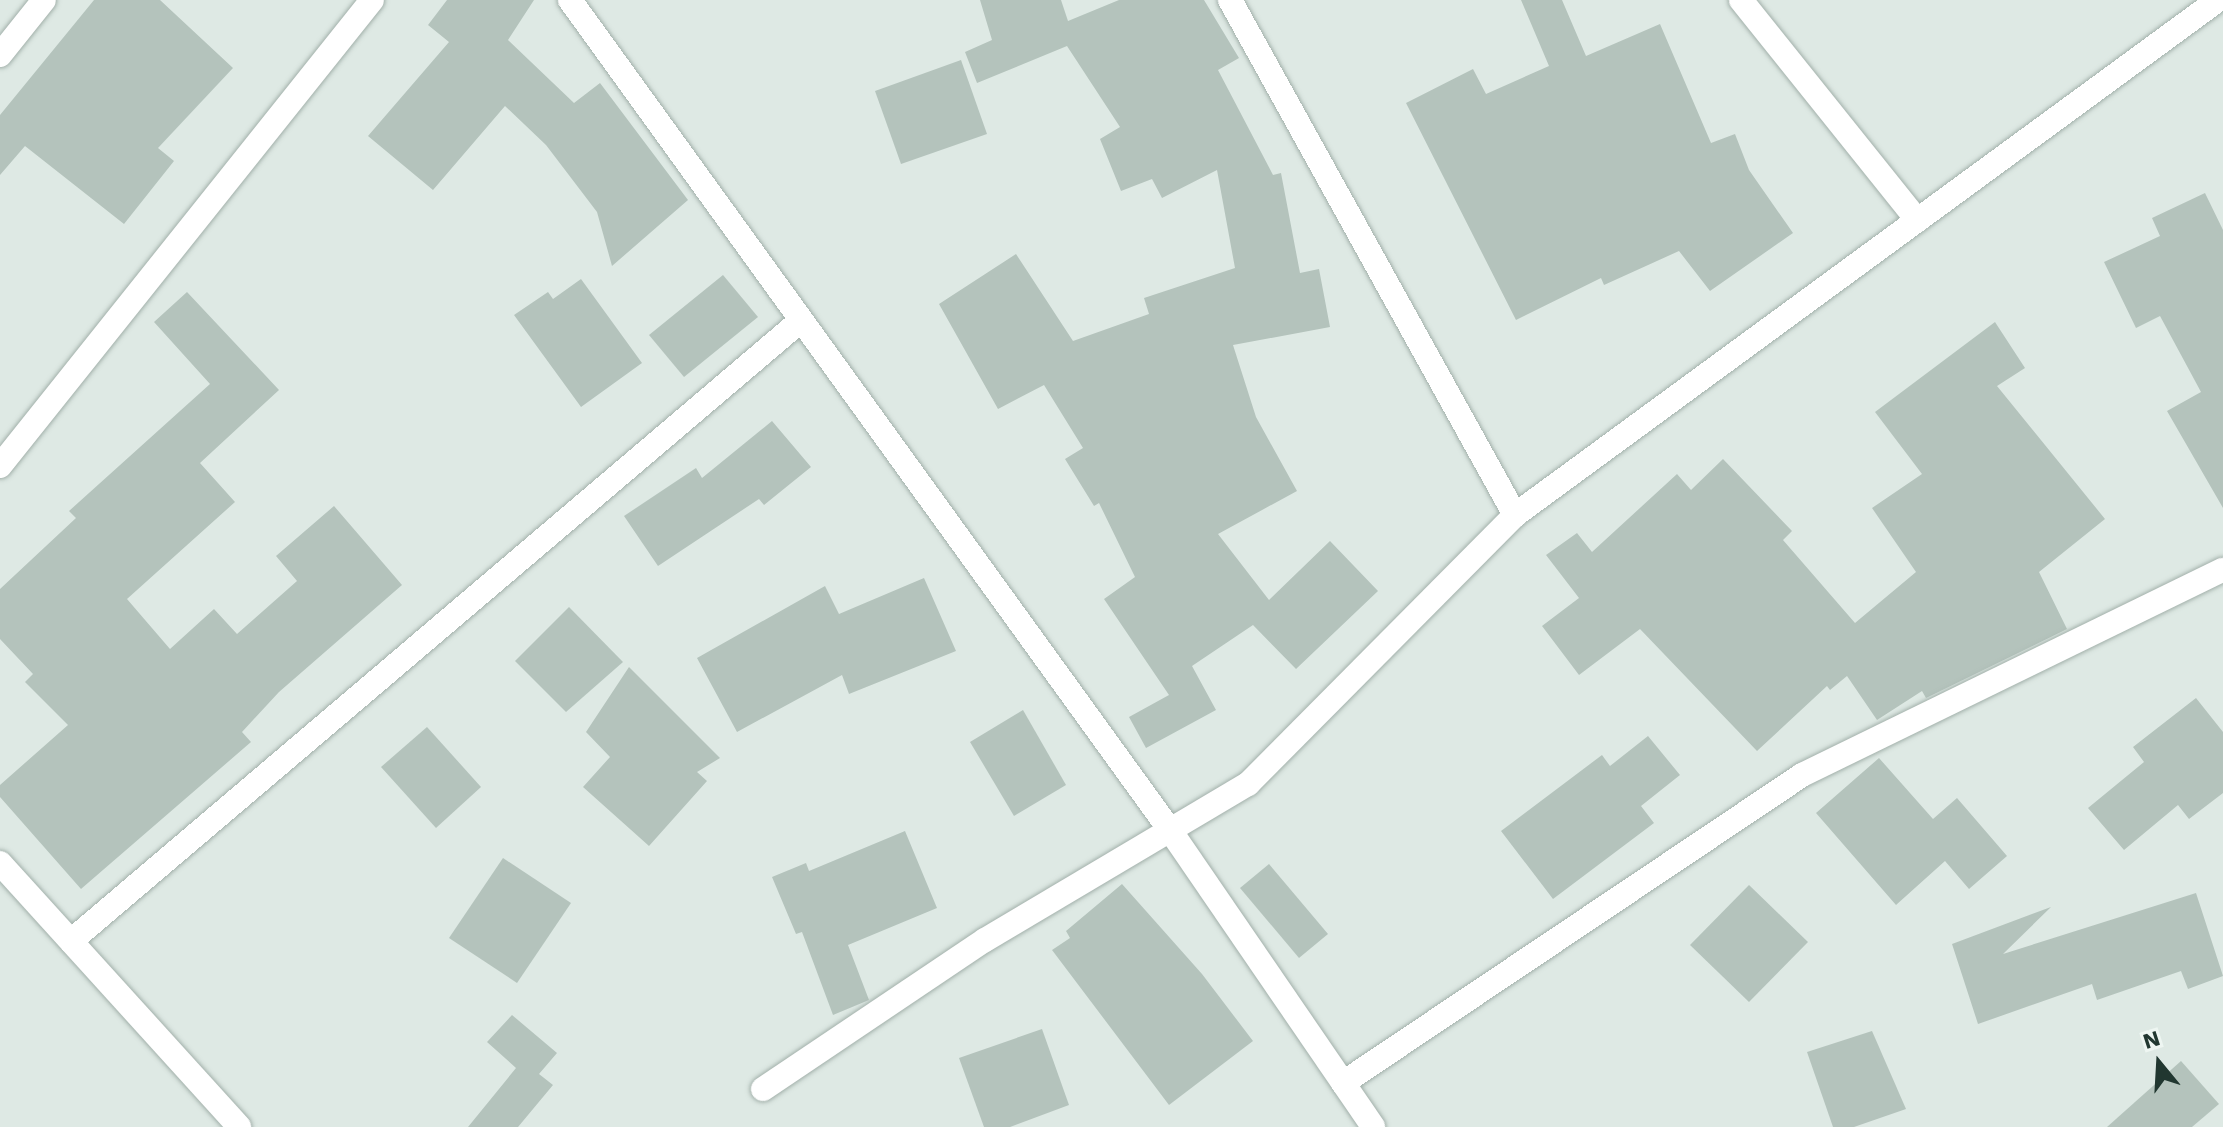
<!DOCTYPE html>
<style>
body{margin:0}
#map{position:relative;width:2223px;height:1127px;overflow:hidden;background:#dee9e4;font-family:"Work Sans",sans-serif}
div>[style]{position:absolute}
.building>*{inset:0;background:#b4c3bc}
.roads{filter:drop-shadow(0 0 2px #a2b0aa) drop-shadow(0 0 2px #a2b0aa)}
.street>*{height:24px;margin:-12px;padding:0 12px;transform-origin:12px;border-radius:12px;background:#fff}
span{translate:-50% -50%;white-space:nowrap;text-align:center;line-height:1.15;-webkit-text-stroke:7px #eef6f2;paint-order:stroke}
.north{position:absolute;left:2119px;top:1023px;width:80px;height:80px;-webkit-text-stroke:6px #eef6f2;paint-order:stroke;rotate:342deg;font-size:22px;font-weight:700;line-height:32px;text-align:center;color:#213730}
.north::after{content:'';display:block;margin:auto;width:28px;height:36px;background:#213730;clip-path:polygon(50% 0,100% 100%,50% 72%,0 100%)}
</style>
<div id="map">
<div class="building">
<div style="clip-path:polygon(94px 0,160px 0,233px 68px,158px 148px,174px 161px,124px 224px,25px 146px,0 175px,0 115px)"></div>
<div style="clip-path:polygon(447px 0,534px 0,508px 40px,574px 103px,600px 83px,688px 200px,612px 266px,597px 212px,546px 145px,505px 106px,433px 190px,368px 136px,449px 42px,428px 25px)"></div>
<div style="clip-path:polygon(980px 0,1061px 0,1068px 21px,1119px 0,1204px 0,1239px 58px,1218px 70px,1273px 175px,1281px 173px,1300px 273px,1319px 269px,1330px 327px,1233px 345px,1256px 417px,1297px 491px,1218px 534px,1269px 600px,1330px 541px,1378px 591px,1296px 669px,1253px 625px,1192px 666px,1216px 710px,1146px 748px,1129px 717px,1169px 695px,1104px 599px,1135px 577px,1099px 503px,1094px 506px,1065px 459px,1083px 448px,1044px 385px,998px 409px,939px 304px,1016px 254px,1073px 341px,1149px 314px,1144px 298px,1235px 268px,1217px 170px,1162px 198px,1152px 179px,1121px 191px,1100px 139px,1120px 127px,1067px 46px,977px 83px,965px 52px,992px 40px)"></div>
<div style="clip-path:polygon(1521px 0,1562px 0,1586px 56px,1660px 24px,1711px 143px,1735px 134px,1749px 170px,1793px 233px,1710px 291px,1679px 251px,1604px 285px,1601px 278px,1516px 320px,1406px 103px,1473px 69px,1486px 94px,1549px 66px)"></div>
<div style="clip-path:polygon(961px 60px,987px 134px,901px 164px,875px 91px)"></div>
<div style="clip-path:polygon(2205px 193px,2223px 230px,2223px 508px,2167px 411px,2201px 392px,2160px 316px,2136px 328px,2104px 262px,2160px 236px,2152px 218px)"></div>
<div style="clip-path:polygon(723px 275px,758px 317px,684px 377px,649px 335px)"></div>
<div style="clip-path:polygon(581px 279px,642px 363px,581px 407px,514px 315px,548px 292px,553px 299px)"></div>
<div style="clip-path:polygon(187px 292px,279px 390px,200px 463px,235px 502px,127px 599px,170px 649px,214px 609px,237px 634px,297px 581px,276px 556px,334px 506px,402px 585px,279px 692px,242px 732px,251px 742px,81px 889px,0 797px,0 785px,68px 725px,25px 682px,33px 674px,0 639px,0 589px,76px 518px,69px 511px,210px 384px,154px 322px)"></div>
<div style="clip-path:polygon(1995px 322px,2025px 368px,1997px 386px,2105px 519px,2039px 572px,2067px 629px,1926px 698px,1922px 691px,1877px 720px,1847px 676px,1830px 690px,1827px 686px,1757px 751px,1640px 629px,1579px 675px,1542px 626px,1579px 598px,1546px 555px,1577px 533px,1592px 552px,1677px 474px,1691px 490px,1723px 459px,1792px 531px,1783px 540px,1855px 623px,1916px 572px,1872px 508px,1922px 474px,1875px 412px)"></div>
<div style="clip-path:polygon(772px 421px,811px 467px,764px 505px,759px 499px,658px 566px,624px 516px,696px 468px,702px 478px)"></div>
<div style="clip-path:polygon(924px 578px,956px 651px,849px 694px,842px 675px,737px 732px,697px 658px,825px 586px,839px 614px)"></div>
<div style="clip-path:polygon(569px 607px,623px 662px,566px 712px,515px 661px)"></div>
<div style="clip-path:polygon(629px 667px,720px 758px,697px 772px,707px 781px,649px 846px,583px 787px,610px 757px,586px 732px)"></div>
<div style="clip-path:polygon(2196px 698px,2223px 732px,2223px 793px,2189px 819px,2178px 805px,2124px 850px,2088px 808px,2144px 762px,2133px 747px)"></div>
<div style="clip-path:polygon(1023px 710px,1066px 785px,1014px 816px,970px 742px)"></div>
<div style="clip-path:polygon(427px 727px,481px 787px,436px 828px,381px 767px)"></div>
<div style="clip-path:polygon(1648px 736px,1680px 775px,1641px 806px,1654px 823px,1553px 899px,1501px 831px,1602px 755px,1610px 766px)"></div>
<div style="clip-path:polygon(1879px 758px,1933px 819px,1957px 798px,2007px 856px,1969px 889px,1945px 861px,1896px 905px,1816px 813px)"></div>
<div style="clip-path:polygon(905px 831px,937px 908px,848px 945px,869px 1000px,833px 1015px,802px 932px,796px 934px,772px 877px,806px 863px,809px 871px)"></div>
<div style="clip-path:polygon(503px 858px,571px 903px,517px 983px,449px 938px)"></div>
<div style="clip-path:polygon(1269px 864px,1328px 934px,1299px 958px,1240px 888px)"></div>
<div style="clip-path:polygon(1122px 884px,1202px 974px,1253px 1041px,1169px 1105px,1052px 950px,1070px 938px,1066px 931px)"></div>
<div style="clip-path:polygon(1749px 885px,1808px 942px,1749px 1002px,1690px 945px)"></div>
<div style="clip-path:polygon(2196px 893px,2223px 976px,2188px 989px,2181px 971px,2097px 1000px,2092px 984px,1978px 1024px,1952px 944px,2051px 907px,2003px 954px)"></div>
<div style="clip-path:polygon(512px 1015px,557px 1053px,539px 1074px,553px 1085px,518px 1127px,468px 1127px,516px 1068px,487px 1042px)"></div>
<div style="clip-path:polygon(1042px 1029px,1069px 1105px,1010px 1127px,984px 1127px,959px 1058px)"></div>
<div style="clip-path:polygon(1872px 1031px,1906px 1109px,1854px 1127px,1833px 1127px,1807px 1052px)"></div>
<div style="clip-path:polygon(2181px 1061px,2219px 1104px,2192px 1127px,2107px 1127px)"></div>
</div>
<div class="roads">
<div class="street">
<div style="left:570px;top:0;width:1028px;rotate:54.14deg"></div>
<div style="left:1172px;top:833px;width:356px;rotate:55.6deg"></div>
<div style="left:1230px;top:0;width:589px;rotate:61.04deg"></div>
<div style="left:1741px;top:0;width:282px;rotate:51.3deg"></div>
<div style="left:0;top:55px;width:70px;rotate:-51.3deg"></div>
<div style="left:0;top:466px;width:596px;rotate:-51.4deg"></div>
<div style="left:0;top:863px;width:356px;rotate:47.8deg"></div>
<div style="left:71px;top:941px;width:956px;rotate:-40.37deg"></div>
<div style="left:1343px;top:1083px;width:553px;rotate:-33.86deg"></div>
<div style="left:1802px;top:775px;width:468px;rotate:-26deg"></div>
<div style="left:763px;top:1089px;width:267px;rotate:-33.9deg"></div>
<div style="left:985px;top:940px;width:306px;rotate:-30.7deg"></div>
<div style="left:1248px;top:784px;width:379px;rotate:-45.2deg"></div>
<div style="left:1515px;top:515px;width:871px;rotate:-36.23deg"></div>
</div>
</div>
<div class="north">N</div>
</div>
